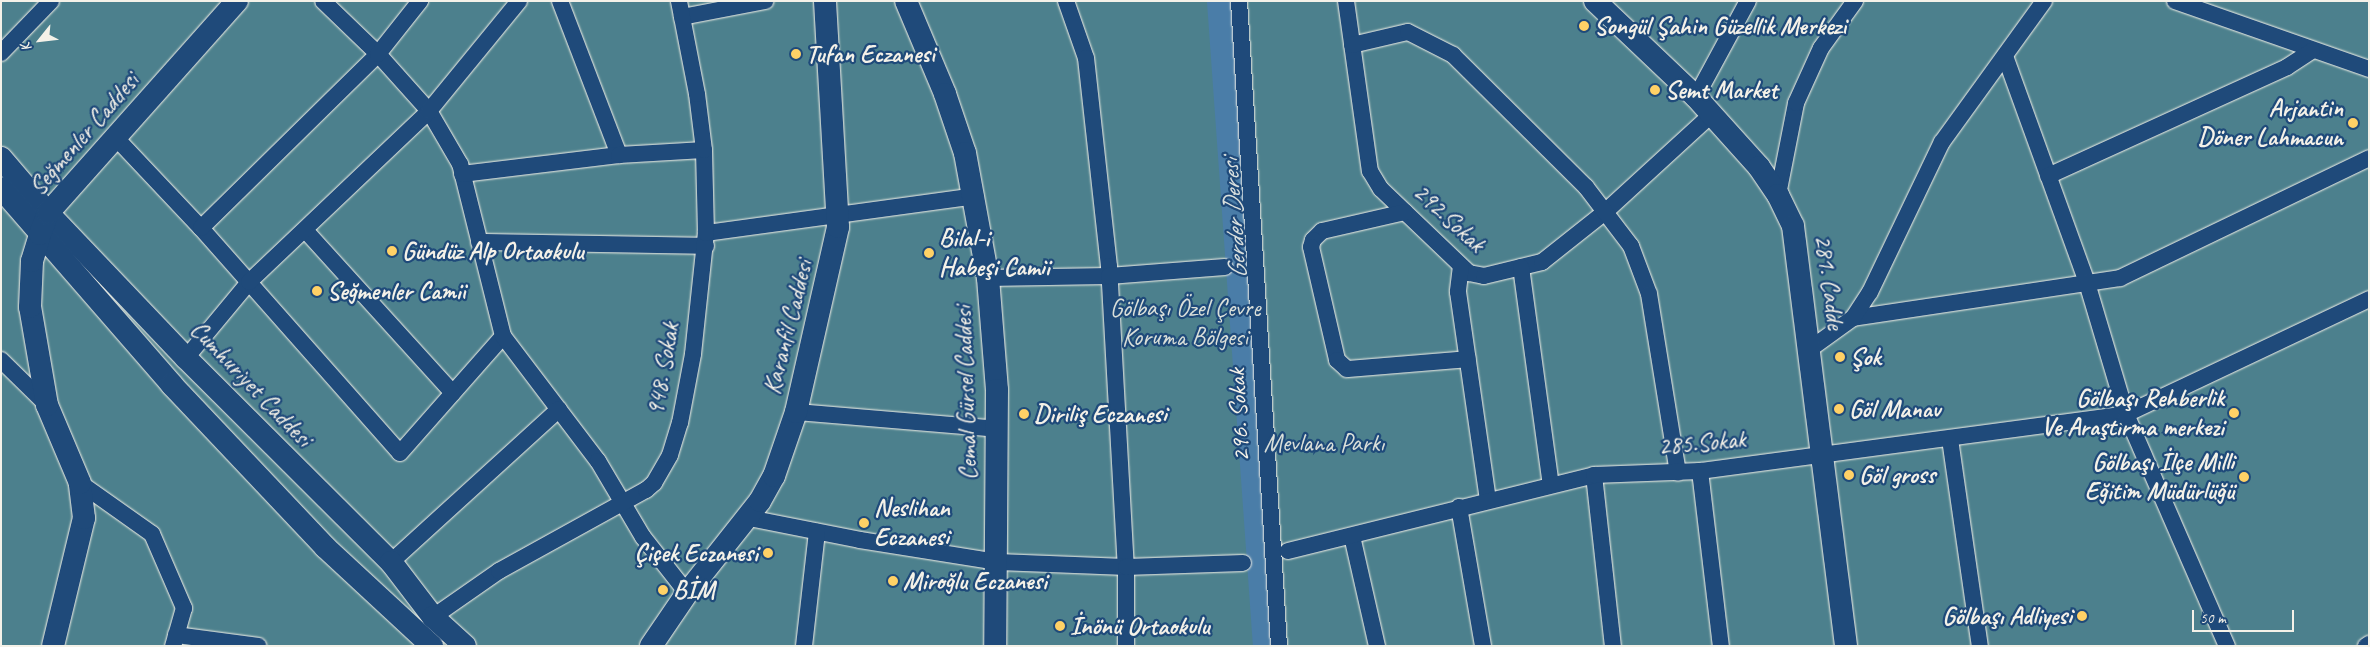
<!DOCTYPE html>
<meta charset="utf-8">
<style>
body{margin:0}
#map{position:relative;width:2370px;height:647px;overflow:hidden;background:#1f4a7a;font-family:Caveat,sans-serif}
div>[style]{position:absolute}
.green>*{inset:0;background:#4c808d}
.river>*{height:25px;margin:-12.5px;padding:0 12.5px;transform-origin:12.5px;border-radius:12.5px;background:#4a7da8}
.roads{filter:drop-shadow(0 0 1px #f4f1e8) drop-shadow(0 0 1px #f4f1e8)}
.street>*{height:16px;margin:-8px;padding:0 8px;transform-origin:8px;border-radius:8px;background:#1f4a7a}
.secondary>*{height:22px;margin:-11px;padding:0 11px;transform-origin:11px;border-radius:11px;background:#1f4a7a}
.dots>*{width:14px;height:14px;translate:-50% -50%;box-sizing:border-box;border:2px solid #1f4a7a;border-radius:50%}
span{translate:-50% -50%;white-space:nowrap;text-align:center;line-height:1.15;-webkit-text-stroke:4.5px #1f4a7a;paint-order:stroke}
.poi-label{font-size:25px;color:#f4f1e8;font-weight:700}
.left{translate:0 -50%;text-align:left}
.right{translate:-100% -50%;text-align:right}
.street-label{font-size:25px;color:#f4f1e8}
.park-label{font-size:25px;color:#dbe0da}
.water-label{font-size:26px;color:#dae0de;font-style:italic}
.frame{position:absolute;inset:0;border:2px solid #f4f1e8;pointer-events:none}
.north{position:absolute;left:15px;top:15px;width:50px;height:50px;-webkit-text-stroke:4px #1f4a7a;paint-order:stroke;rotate:241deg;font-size:14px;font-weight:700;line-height:20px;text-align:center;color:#f4f1e8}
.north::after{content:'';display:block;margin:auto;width:18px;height:22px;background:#f4f1e8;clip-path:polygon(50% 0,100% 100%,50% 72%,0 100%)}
.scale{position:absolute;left:2192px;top:610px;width:102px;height:22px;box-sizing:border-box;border:2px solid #f4f1e8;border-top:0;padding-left:6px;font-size:15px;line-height:18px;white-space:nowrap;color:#f4f1e8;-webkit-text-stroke:4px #1f4a7a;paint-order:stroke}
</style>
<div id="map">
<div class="green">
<div style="clip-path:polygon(1px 1px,2369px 1px,2369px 646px,1px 646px)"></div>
</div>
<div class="river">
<div style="left:1219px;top:1px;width:647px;rotate:85.92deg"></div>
</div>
<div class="roads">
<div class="street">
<div style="left:560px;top:1px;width:165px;rotate:69deg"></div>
<div style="left:1066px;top:1px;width:60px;rotate:70.7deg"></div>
<div style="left:1086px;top:58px;width:209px;rotate:83.7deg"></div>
<div style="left:1109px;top:266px;width:301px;rotate:86.8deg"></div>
<div style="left:1126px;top:567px;width:79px;rotate:90deg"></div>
<div style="left:1239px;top:1px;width:646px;rotate:86.45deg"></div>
<div style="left:1346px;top:1px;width:172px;rotate:82deg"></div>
<div style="left:1370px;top:171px;width:21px;rotate:59deg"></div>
<div style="left:1381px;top:189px;width:122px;rotate:43.7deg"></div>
<div style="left:1469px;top:273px;width:15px;rotate:11deg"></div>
<div style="left:1484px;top:276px;width:60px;rotate:-13.6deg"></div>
<div style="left:1542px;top:262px;width:80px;rotate:-38.4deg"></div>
<div style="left:1605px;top:212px;width:145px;rotate:-42.5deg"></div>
<div style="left:2175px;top:1px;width:206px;rotate:19.3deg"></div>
<div style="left:682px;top:17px;width:85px;rotate:-10.9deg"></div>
<div style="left:1352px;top:45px;width:57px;rotate:-13.1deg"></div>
<div style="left:1408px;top:32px;width:51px;rotate:27.1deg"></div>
<div style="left:1453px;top:55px;width:187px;rotate:44.8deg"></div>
<div style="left:1586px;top:187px;width:74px;rotate:52.7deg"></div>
<div style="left:1631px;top:246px;width:51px;rotate:69.4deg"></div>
<div style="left:1649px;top:294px;width:181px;rotate:80.8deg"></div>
<div style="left:1px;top:53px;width:72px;rotate:-46.1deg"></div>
<div style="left:2005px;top:56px;width:241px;rotate:70.1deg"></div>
<div style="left:2087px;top:283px;width:137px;rotate:73.4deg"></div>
<div style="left:2126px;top:414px;width:253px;rotate:66.5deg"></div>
<div style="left:1696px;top:97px;width:109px;rotate:-61.6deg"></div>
<div style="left:117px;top:139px;width:122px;rotate:46.7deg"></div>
<div style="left:201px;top:228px;width:300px;rotate:48.5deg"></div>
<div style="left:400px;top:453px;width:156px;rotate:-48.6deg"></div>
<div style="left:503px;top:336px;width:177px;rotate:-104deg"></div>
<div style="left:460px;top:164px;width:61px;rotate:-120.3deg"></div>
<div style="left:429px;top:111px;width:76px;rotate:-131.8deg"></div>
<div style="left:378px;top:54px;width:76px;rotate:-136.1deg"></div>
<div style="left:462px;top:174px;width:158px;rotate:-6.9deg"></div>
<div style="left:619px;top:155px;width:85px;rotate:-3.4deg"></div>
<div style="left:2048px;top:176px;width:263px;rotate:-24.5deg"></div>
<div style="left:2287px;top:67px;width:30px;rotate:-33deg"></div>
<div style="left:1778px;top:195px;width:94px;rotate:-78.9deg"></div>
<div style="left:1796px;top:103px;width:60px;rotate:-65.6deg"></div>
<div style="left:1821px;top:48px;width:58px;rotate:-54.1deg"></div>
<div style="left:1405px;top:212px;width:85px;rotate:167.1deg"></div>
<div style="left:1322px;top:231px;width:13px;rotate:135deg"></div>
<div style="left:1313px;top:240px;width:7px;rotate:106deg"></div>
<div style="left:1311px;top:247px;width:116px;rotate:77deg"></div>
<div style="left:1337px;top:360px;width:13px;rotate:42deg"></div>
<div style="left:1347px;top:369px;width:121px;rotate:-4.7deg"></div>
<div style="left:201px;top:228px;width:248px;rotate:-44.5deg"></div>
<div style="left:378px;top:54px;width:68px;rotate:-51.6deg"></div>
<div style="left:305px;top:230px;width:220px;rotate:47.8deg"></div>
<div style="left:706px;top:233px;width:272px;rotate:-7.8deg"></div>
<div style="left:479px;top:242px;width:227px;rotate:1deg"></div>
<div style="left:1461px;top:266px;width:26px;rotate:97deg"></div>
<div style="left:1458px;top:292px;width:210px;rotate:81.8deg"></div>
<div style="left:1521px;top:267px;width:220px;rotate:82.2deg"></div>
<div style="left:988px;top:278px;width:121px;rotate:-0.9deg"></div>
<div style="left:1109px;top:276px;width:116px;rotate:-4.4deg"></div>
<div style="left:1853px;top:318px;width:270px;rotate:-8.5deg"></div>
<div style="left:2120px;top:278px;width:276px;rotate:-25.7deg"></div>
<div style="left:503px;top:336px;width:157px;rotate:52.8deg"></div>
<div style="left:598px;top:461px;width:88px;rotate:59.4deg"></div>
<div style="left:643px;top:537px;width:71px;rotate:51.8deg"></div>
<div style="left:1810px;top:349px;width:53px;rotate:-35.8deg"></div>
<div style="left:1853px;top:318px;width:31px;rotate:-57deg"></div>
<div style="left:1870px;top:292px;width:166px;rotate:-64.4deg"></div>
<div style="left:1942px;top:142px;width:174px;rotate:-54.1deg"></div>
<div style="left:186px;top:358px;width:99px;rotate:-50.3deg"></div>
<div style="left:249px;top:282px;width:248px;rotate:-43.5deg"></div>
<div style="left:429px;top:111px;width:142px;rotate:-50.7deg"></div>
<div style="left:1px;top:360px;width:64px;rotate:44.4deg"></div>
<div style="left:796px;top:412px;width:202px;rotate:4.8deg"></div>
<div style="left:1950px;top:439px;width:209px;rotate:81.8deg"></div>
<div style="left:1700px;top:471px;width:176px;rotate:83.2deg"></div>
<div style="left:1594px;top:475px;width:172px;rotate:83.7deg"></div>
<div style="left:80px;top:483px;width:88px;rotate:35.3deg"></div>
<div style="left:152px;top:534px;width:81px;rotate:66.6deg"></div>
<div style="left:184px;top:608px;width:40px;rotate:106deg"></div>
<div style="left:1459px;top:507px;width:141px;rotate:80.2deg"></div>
<div style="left:749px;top:518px;width:113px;rotate:11.2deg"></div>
<div style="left:860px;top:540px;width:140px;rotate:9.1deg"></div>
<div style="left:998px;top:562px;width:128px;rotate:2.2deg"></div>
<div style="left:1126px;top:567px;width:117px;rotate:-2deg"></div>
<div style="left:1352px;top:536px;width:113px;rotate:77.2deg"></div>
<div style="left:1288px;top:551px;width:315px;rotate:-13.9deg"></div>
<div style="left:1594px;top:475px;width:106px;rotate:-2.2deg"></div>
<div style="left:1700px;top:471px;width:430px;rotate:-7.6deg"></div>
<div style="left:2126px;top:414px;width:269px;rotate:-25.3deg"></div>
<div style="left:391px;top:562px;width:227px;rotate:-42.3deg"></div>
<div style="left:433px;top:617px;width:80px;rotate:-34.9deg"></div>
<div style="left:499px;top:571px;width:168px;rotate:-28.9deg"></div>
<div style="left:646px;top:490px;width:11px;rotate:-41deg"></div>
<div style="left:654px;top:483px;width:32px;rotate:-60deg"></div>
<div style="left:670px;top:455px;width:34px;rotate:-73deg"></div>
<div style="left:680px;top:423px;width:70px;rotate:-79.3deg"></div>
<div style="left:693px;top:354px;width:122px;rotate:-83.9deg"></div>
<div style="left:706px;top:233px;width:83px;rotate:-91.4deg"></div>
<div style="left:704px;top:150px;width:56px;rotate:-97.1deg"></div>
<div style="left:697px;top:94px;width:95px;rotate:-101deg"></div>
<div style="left:176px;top:635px;width:83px;rotate:7.6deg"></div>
<div style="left:804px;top:646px;width:115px;rotate:-83.5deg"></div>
<div style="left:2366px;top:646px;width:4px;rotate:-34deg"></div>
</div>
<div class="secondary">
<div style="left:906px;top:1px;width:101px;rotate:67.2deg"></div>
<div style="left:945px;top:94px;width:62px;rotate:71.3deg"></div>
<div style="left:965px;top:153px;width:127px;rotate:79.6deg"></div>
<div style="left:988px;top:278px;width:112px;rotate:85.4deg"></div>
<div style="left:997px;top:390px;width:256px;rotate:90.4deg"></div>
<div style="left:1595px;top:1px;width:139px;rotate:43.5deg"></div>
<div style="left:1696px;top:97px;width:94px;rotate:48deg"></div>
<div style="left:1759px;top:167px;width:34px;rotate:56deg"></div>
<div style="left:1778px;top:195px;width:34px;rotate:64deg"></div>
<div style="left:1793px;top:226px;width:423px;rotate:82.8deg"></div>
<div style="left:1px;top:158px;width:72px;rotate:49.5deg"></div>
<div style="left:48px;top:213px;width:200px;rotate:46.4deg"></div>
<div style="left:186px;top:358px;width:289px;rotate:44.9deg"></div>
<div style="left:391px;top:562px;width:69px;rotate:52.6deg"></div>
<div style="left:433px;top:617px;width:43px;rotate:42.2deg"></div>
<div style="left:1px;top:188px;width:261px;rotate:49deg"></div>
<div style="left:172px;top:385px;width:223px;rotate:46.6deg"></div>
<div style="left:325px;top:547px;width:146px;rotate:42.8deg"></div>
<div style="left:53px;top:646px;width:132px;rotate:-76.4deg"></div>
<div style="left:84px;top:518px;width:35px;rotate:-97deg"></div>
<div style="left:80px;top:483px;width:85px;rotate:-112.9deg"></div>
<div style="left:47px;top:405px;width:99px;rotate:-99.8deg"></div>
<div style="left:30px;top:307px;width:46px;rotate:-87.5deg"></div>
<div style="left:32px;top:261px;width:28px;rotate:-73deg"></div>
<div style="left:40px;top:234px;width:22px;rotate:-69deg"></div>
<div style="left:48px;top:213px;width:284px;rotate:-48.3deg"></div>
<div style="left:651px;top:646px;width:64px;rotate:-55.8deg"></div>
<div style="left:687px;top:593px;width:117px;rotate:-51.6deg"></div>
<div style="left:760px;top:501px;width:29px;rotate:-61deg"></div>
<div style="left:774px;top:476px;width:68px;rotate:-71deg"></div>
<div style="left:796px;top:412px;width:190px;rotate:-77.2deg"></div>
<div style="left:838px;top:227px;width:226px;rotate:-93.3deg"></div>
</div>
</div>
<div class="dots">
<div style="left:1584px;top:26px;background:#ffd166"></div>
<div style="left:796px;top:54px;background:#ffd166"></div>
<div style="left:1655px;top:90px;background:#ffd166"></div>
<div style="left:2353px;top:123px;background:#ffd166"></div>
<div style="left:392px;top:251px;background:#ffd166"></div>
<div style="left:929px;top:253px;background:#ffd166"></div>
<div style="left:317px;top:291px;background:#ffd166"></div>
<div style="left:1840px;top:357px;background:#ffd166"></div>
<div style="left:1839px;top:409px;background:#ffd166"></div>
<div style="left:2234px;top:413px;background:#ffd166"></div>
<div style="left:1024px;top:414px;background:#ffd166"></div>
<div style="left:1849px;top:475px;background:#ffd166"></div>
<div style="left:2244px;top:477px;background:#ffd166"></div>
<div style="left:864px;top:523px;background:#ffd166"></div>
<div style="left:768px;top:553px;background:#ffd166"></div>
<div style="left:893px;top:581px;background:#ffd166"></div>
<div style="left:663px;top:590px;background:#ffd166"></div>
<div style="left:2082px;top:616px;background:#ffd166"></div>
<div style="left:1060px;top:626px;background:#ffd166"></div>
</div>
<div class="poi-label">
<span class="left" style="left:1594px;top:26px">Songül Şahin Güzellik Merkezi</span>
<span class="left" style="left:806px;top:54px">Tufan Eczanesi</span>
<span class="left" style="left:1665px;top:90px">Semt Market</span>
<span class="right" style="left:2343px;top:123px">Arjantin<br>Döner Lahmacun</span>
<span class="left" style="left:939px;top:253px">Bilal-i<br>Habeşi Camii</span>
<span class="left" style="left:402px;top:251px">Gündüz Alp Ortaokulu</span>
<span class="left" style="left:327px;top:291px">Seğmenler Camii</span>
<span class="left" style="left:1850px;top:357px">Şok</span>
<span class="right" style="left:2224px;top:413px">Gölbaşı Rehberlik<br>Ve Araştırma merkezi</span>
<span class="left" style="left:1849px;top:409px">Göl Manav</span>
<span class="left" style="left:1034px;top:414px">Diriliş Eczanesi</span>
<span class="right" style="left:2234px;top:477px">Gölbaşı İlçe Milli<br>Eğitim Müdürlüğü</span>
<span class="left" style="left:1859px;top:475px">Göl gross</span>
<span class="left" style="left:874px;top:523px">Neslihan<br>Eczanesi</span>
<span class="right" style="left:758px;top:553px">Çiçek Eczanesi</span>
<span class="left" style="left:903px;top:581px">Miroğlu Eczanesi</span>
<span class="left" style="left:673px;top:590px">BİM</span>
<span class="right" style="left:2072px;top:616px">Gölbaşı Adliyesi</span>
<span class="left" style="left:1070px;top:626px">İnönü Ortaokulu</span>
</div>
<div class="street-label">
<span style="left:84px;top:134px;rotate:-49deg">Seğmenler Caddesi</span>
<span style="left:1449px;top:218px;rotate:43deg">292.Sokak</span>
<span style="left:1829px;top:282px;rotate:82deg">281. Cadde</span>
<span style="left:788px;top:327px;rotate:-76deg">Karanfil Caddesi</span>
<span style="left:663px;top:369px;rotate:-80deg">948. Sokak</span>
<span style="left:251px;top:384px;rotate:46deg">Cumhuriyet Caddesi</span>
<span style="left:966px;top:393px;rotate:-92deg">Cemal Gürsel Caddesi</span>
<span style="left:1239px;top:415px;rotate:-93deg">296. Sokak</span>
<span style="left:1702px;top:443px;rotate:-5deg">285.Sokak</span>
</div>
<div class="park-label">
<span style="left:1185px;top:323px">Gölbaşı Özel Çevre<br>Koruma Bölgesi</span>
<span style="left:1324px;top:443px">Mevlana Parkı</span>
</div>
<div class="water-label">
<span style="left:1234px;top:219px;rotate:-94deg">Gerder Deresi</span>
</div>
<div class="frame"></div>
<div class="north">K</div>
<div class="scale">50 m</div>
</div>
